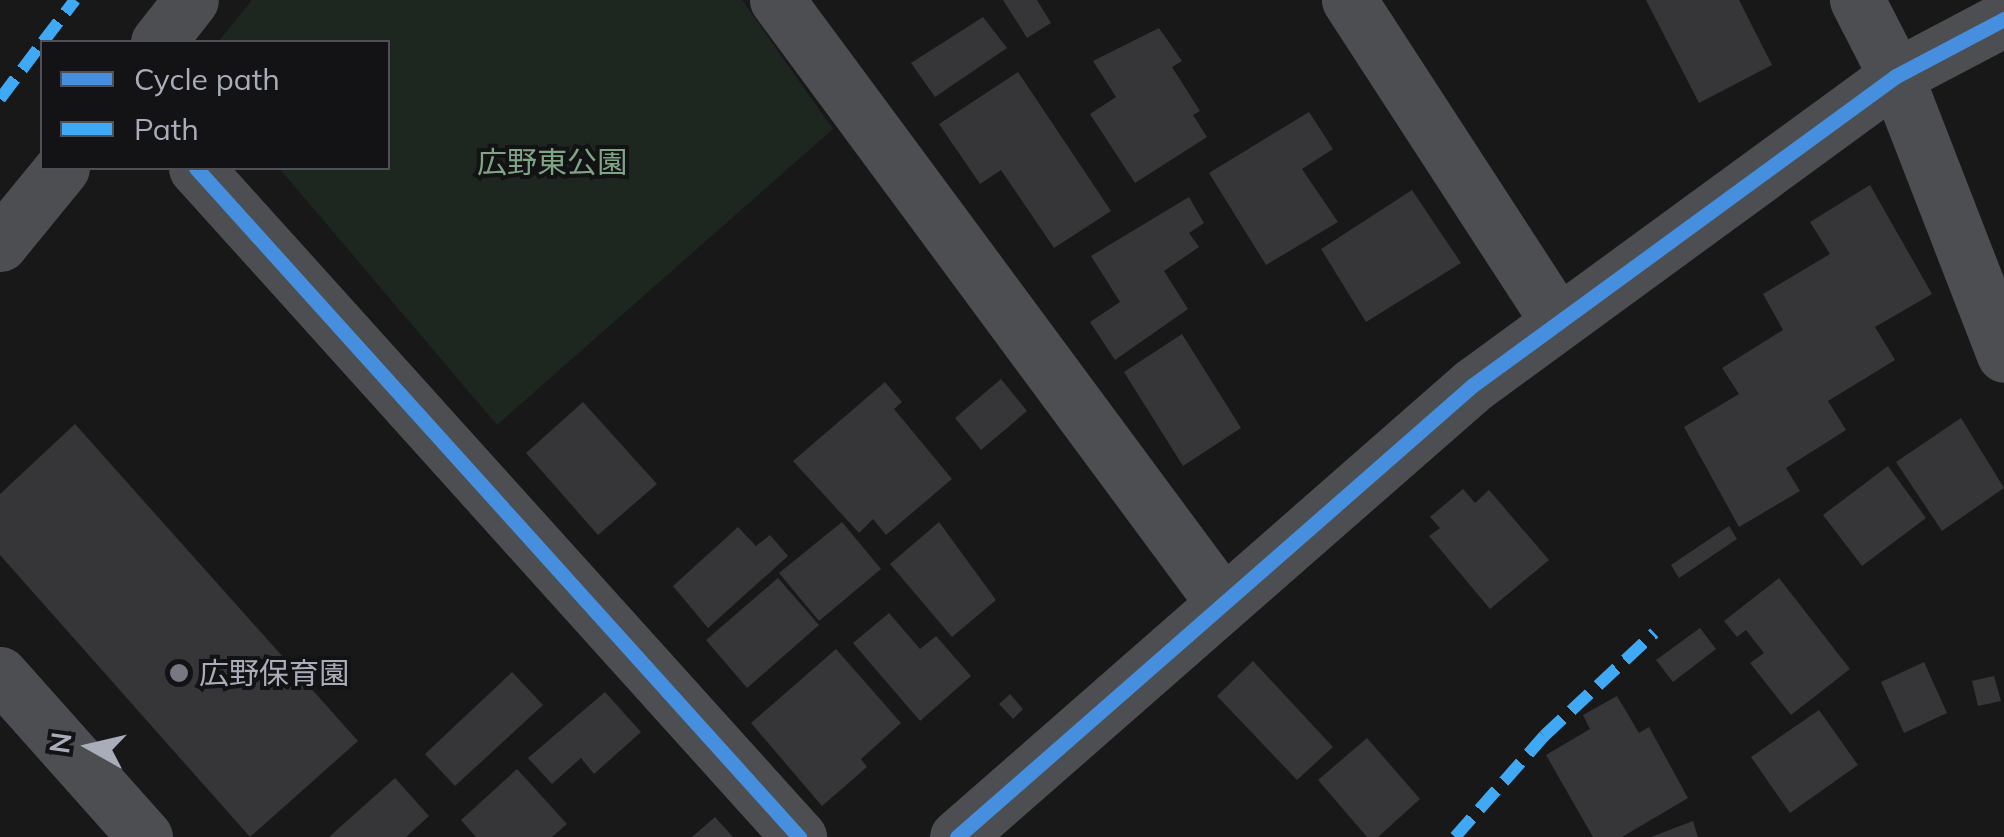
<!DOCTYPE html>
<meta charset="utf-8">
<style>
body{margin:0}
#map{position:relative;width:2004px;height:837px;overflow:hidden;background:#181819;font-family:Mulish,"Noto Sans JP",sans-serif}
div>[style]{position:absolute}
.green>*{inset:0;background:#1e2620}
.building>*{inset:0;background:#363638}
.minor>*{height:55px;margin:-27.5px;padding:0 27.5px;transform-origin:27.5px;border-radius:27.5px;background:#4c4e52}
.quiet>*{height:12px;margin-top:-6px;transform-origin:0;background:repeating-linear-gradient(90deg,#3fa9f5 0 25px,transparent 0 37px)}
.cycleway>*{height:15px;margin:-7.5px;padding:0 7.5px;transform-origin:7.5px;border-radius:7.5px;background:#468fdf}
.dots>*{width:28px;height:28px;translate:-50% -50%;box-sizing:border-box;border:5px solid #131215;border-radius:50%}
span{translate:-50% -50%;white-space:nowrap;text-align:center;line-height:1.15;-webkit-text-stroke:8px #131215;paint-order:stroke}
.park-label{font-size:30px;color:#80a586}
.poi-label{font-size:30px;color:#a9adb9}
.left{translate:0 -50%;text-align:left}
.legend{position:absolute;left:40px;top:40px;width:350px;height:130px;box-sizing:border-box;background:#131215;border:2px solid #4f5057;margin:0;padding:12px 18px;list-style:none;font-size:30px;color:#a9adb9}
.legend li{display:flex;align-items:center;gap:20px;height:50px}
.legend b{width:50px;border:2px solid #4f5057}
.north{position:absolute;left:40px;top:697px;width:100px;height:100px;-webkit-text-stroke:8px #131215;paint-order:stroke;rotate:278deg;font-size:28px;font-weight:700;line-height:40px;text-align:center;color:#a9adb9}
.north::after{content:'';display:block;margin:auto;width:35px;height:45px;background:#a9adb9;clip-path:polygon(50% 0,100% 100%,50% 72%,0 100%)}
</style>
<div id="map">
<div class="green">
<div style="clip-path:polygon(252px 0,742px 0,833px 129px,497px 425px,279px 168px,388px 168px,388px 42px,218px 42px)"></div>
</div>
<div class="building">
<div style="clip-path:polygon(1003px 0,1037px 0,1051px 23px,1027px 38px)"></div>
<div style="clip-path:polygon(1646px 0,1739px 0,1772px 65px,1699px 103px)"></div>
<div style="clip-path:polygon(983px 17px,1007px 48px,935px 97px,911px 63px)"></div>
<div style="clip-path:polygon(1159px 28px,1182px 61px,1172px 67px,1200px 111px,1193px 115px,1207px 137px,1135px 183px,1090px 114px,1116px 97px,1093px 61px)"></div>
<div style="clip-path:polygon(1018px 72px,1111px 211px,1054px 248px,1001px 170px,980px 184px,939px 124px)"></div>
<div style="clip-path:polygon(1309px 112px,1333px 149px,1302px 169px,1338px 222px,1266px 265px,1209px 173px)"></div>
<div style="clip-path:polygon(1870px 185px,1932px 294px,1875px 327px,1895px 360px,1828px 401px,1846px 430px,1786px 468px,1800px 491px,1739px 527px,1684px 427px,1739px 394px,1722px 368px,1783px 330px,1763px 294px,1830px 254px,1810px 222px)"></div>
<div style="clip-path:polygon(1412px 190px,1461px 263px,1366px 322px,1321px 249px)"></div>
<div style="clip-path:polygon(1189px 197px,1204px 223px,1189px 233px,1199px 247px,1164px 271px,1188px 309px,1115px 360px,1090px 322px,1120px 302px,1091px 256px)"></div>
<div style="clip-path:polygon(1182px 334px,1241px 428px,1183px 466px,1124px 372px)"></div>
<div style="clip-path:polygon(1001px 379px,1027px 411px,981px 450px,955px 418px)"></div>
<div style="clip-path:polygon(885px 382px,902px 402px,894px 409px,952px 479px,886px 535px,873px 519px,859px 533px,793px 461px)"></div>
<div style="clip-path:polygon(583px 402px,657px 484px,598px 535px,526px 453px)"></div>
<div style="clip-path:polygon(1961px 418px,2004px 488px,1942px 531px,1896px 462px)"></div>
<div style="clip-path:polygon(75px 424px,358px 741px,250px 837px,0 555px,0 494px)"></div>
<div style="clip-path:polygon(1888px 466px,1926px 518px,1862px 566px,1823px 515px)"></div>
<div style="clip-path:polygon(1463px 489px,1475px 503px,1489px 490px,1549px 560px,1490px 609px,1429px 536px,1440px 528px,1430px 517px)"></div>
<div style="clip-path:polygon(842px 522px,881px 569px,819px 621px,779px 573px)"></div>
<div style="clip-path:polygon(939px 522px,996px 600px,952px 637px,890px 564px)"></div>
<div style="clip-path:polygon(1729px 526px,1737px 539px,1679px 578px,1671px 565px)"></div>
<div style="clip-path:polygon(738px 527px,756px 546px,770px 535px,788px 556px,708px 628px,673px 586px)"></div>
<div style="clip-path:polygon(778px 578px,819px 625px,747px 688px,706px 640px)"></div>
<div style="clip-path:polygon(1779px 578px,1850px 669px,1791px 715px,1750px 663px,1764px 653px,1746px 630px,1737px 637px,1724px 621px)"></div>
<div style="clip-path:polygon(889px 613px,920px 649px,936px 636px,971px 676px,920px 721px,853px 643px)"></div>
<div style="clip-path:polygon(1700px 628px,1716px 649px,1673px 682px,1656px 660px)"></div>
<div style="clip-path:polygon(836px 649px,901px 723px,861px 759px,867px 767px,822px 806px,751px 723px)"></div>
<div style="clip-path:polygon(1253px 661px,1333px 747px,1297px 780px,1217px 696px)"></div>
<div style="clip-path:polygon(1924px 662px,1947px 713px,1904px 733px,1881px 682px)"></div>
<div style="clip-path:polygon(512px 672px,543px 705px,455px 786px,425px 754px)"></div>
<div style="clip-path:polygon(1994px 676px,2001px 701px,1978px 706px,1972px 681px)"></div>
<div style="clip-path:polygon(605px 692px,641px 732px,594px 774px,581px 758px,552px 784px,528px 758px)"></div>
<div style="clip-path:polygon(1010px 694px,1023px 709px,1013px 719px,999px 704px)"></div>
<div style="clip-path:polygon(1617px 696px,1639px 733px,1649px 727px,1688px 798px,1622px 837px,1593px 837px,1546px 755px,1590px 729px,1583px 715px)"></div>
<div style="clip-path:polygon(1819px 710px,1858px 765px,1790px 813px,1751px 757px)"></div>
<div style="clip-path:polygon(1367px 738px,1420px 799px,1378px 837px,1367px 837px,1318px 780px)"></div>
<div style="clip-path:polygon(517px 769px,567px 824px,552px 837px,476px 837px,461px 820px)"></div>
<div style="clip-path:polygon(395px 778px,429px 816px,406px 837px,329px 837px)"></div>
<div style="clip-path:polygon(715px 817px,733px 837px,692px 837px)"></div>
<div style="clip-path:polygon(1693px 821px,1698px 837px,1651px 837px)"></div>
</div>
<div class="minor">
<div style="left:777px;top:0;width:750px;rotate:53.51deg"></div>
<div style="left:1349px;top:0;width:382px;rotate:57deg"></div>
<div style="left:1857px;top:0;width:85px;rotate:62.8deg"></div>
<div style="left:1896px;top:76px;width:299px;rotate:68.8deg"></div>
<div style="left:158px;top:42px;width:53px;rotate:-51.8deg"></div>
<div style="left:196px;top:168px;width:901px;rotate:47.97deg"></div>
<div style="left:0;top:244px;width:98px;rotate:-50.8deg"></div>
<div style="left:0;top:674px;width:218px;rotate:48.3deg"></div>
<div style="left:957px;top:837px;width:686px;rotate:-41.22deg"></div>
<div style="left:1473px;top:385px;width:524px;rotate:-36.15deg"></div>
<div style="left:1896px;top:76px;width:122px;rotate:-27.8deg"></div>
</div>
<div class="quiet">
<div style="left:43px;top:42px;width:53px;rotate:-52.7deg"></div>
<div style="left:0;top:99px;width:70px;rotate:-53.1deg"></div>
<div style="left:1455px;top:837px;width:135px;rotate:-48.6deg"></div>
<div style="left:1544px;top:736px;width:151px;rotate:-43.1deg"></div>
</div>
<div class="cycleway">
<div style="left:196px;top:168px;width:901px;rotate:47.97deg"></div>
<div style="left:957px;top:837px;width:686px;rotate:-41.22deg"></div>
<div style="left:1473px;top:385px;width:524px;rotate:-36.15deg"></div>
<div style="left:1896px;top:76px;width:122px;rotate:-27.8deg"></div>
</div>
<div class="dots">
<div style="left:179px;top:673px;background:#767981"></div>
</div>
<div class="park-label">
<span style="left:552px;top:162px">広野東公園</span>
</div>
<div class="poi-label">
<span class="left" style="left:199px;top:673px">広野保育園</span>
</div>
<ul class="legend">
<li><b style="height:12px;background:#468fdf"></b>Cycle path</li>
<li><b style="height:12px;background:#3fa9f5"></b>Path</li>
</ul>
<div class="north">N</div>
</div>
